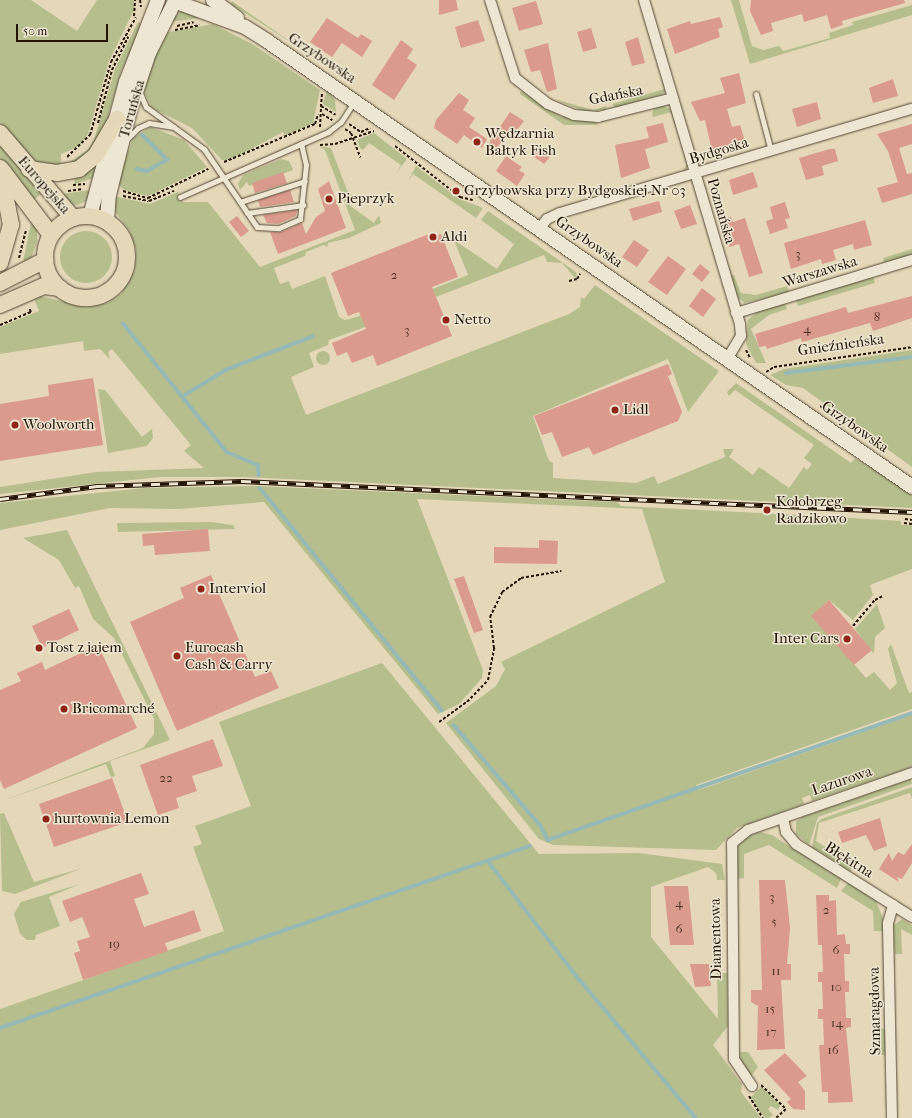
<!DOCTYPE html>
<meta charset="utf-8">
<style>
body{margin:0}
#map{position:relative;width:912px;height:1118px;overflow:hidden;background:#e4d8b9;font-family:"IM FELL French Canon",serif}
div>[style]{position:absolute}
.green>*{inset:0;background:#b6be8e}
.round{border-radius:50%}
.stream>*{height:3.5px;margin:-1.75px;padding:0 1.75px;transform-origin:1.75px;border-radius:1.75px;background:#96b9b5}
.building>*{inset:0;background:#da9a8c}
.path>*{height:2px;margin-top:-1px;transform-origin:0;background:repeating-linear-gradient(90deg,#231406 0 3px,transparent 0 5px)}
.roads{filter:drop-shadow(0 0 1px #534533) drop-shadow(0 0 1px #534533)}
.lane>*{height:5px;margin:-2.5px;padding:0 2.5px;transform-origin:2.5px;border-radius:2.5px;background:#ede6d2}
.street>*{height:10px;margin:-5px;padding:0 5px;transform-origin:5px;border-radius:5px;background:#ede6d2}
.secondary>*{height:14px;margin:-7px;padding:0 7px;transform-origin:7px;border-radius:7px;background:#ede6d2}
.primary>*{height:16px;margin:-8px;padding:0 8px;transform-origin:8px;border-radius:8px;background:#e4d8b9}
.primary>.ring{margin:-8px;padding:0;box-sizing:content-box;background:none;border:16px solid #e4d8b9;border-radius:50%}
.rail>*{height:4.5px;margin-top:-2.25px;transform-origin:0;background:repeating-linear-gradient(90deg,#ede6d2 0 9px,#231406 0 18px);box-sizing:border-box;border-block:1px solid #231406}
.dots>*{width:11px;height:11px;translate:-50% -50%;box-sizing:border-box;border:2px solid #ede6d2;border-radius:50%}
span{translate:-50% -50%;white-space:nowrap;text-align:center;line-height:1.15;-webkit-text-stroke:3px #ede6d2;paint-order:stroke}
.number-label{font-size:13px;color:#513628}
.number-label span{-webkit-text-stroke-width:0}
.street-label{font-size:15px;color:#231406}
.poi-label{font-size:15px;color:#231406}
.left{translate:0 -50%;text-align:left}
.right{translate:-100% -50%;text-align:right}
.scale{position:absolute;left:16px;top:24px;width:92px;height:18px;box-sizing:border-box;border:2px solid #231406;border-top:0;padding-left:5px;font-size:12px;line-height:14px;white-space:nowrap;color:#231406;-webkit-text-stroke:3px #ede6d2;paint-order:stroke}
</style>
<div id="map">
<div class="green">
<div style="clip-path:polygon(0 0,31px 0,77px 31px,97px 0,134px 0,135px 8px,109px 61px,88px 134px,80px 146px,61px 154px,61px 169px,31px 160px,0 123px)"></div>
<div style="clip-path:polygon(731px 0,739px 0,752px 46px,763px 50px,779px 46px,783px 51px,830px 38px,829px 33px,853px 25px,852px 22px,912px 5px,912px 15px,750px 64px)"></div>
<div style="clip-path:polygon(232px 1px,233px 2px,298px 47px,231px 4px)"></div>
<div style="clip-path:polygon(182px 10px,201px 18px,168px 22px)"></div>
<div style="clip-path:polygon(138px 22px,144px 25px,121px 71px,102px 138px,72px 167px,71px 161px,87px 151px,94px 140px,115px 69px)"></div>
<div style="clip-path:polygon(213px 24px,252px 44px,320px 90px,313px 123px,285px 136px,283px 132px,230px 160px,222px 160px,192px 128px,152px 108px,143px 89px,163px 33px)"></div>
<div style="clip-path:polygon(658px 64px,666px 90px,663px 94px,616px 108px,612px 104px,664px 89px)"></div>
<div style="clip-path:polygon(327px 89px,335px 99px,336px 112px,323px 104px)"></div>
<div style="clip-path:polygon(521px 91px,560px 116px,596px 122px,598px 125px,564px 125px,520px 94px)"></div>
<div style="clip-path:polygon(554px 99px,593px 110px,607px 106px,605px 110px,583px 111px)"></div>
<div style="clip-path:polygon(664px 106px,668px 108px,671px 110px,673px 113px,688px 166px,684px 172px,666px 178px,683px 171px,687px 164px,671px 112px,653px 117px,652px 114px,654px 108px)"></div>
<div style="clip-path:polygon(151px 127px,184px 140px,207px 167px,148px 196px,124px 190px,117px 183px,133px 138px)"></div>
<div style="clip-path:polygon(374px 133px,407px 159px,396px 173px,401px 165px,369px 143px,363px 150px,360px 148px,357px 140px)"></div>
<div style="clip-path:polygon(0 144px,41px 194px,34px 200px,0 158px)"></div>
<div style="clip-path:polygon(319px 146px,331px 148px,347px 190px,354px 197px,349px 205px,374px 223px,379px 215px,381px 223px,349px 238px,328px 243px,327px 247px,324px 245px,306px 252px,305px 256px,274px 268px,280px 284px,289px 281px,292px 289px,325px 276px,339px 317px,345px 320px,374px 312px,468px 275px,454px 240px,497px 269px,514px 244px,481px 220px,488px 211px,576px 272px,577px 276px,575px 278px,562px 263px,547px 262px,544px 255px,423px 302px,424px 306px,329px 340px,328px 345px,309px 353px,314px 367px,291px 377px,306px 415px,569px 314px,580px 307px,581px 297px,584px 299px,595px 285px,719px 371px,688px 412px,668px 359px,533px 416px,549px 461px,553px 463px,553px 478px,636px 483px,654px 476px,658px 484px,725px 457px,723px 449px,734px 449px,729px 457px,753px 475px,759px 467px,789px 488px,804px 467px,807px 470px,812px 464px,804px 458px,814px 445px,735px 390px,729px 396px,727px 392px,736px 383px,851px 463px,855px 458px,900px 486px,912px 495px,912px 508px,241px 477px,160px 477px,0 494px,0 487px,96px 472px,204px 468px,184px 451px,191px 445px,112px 349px,108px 352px,110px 359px,100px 349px,84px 351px,83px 341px,0 354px,0 327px,39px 311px,34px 298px,40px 296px,86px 307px,108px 303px,121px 294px,135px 270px,136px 249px,129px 230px,116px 213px,113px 196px,150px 204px,178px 192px,183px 202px,208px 202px,260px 267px,355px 230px,325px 150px)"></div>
<div style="clip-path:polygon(281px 159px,289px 161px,293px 170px,249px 186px,247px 182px,240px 190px,238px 184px,243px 175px)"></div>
<div style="clip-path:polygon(98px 162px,94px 178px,75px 184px,74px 176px)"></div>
<div style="clip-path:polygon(416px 166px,459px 199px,483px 208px,476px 218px,413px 174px,408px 181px)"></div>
<div style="clip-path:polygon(90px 190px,89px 199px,78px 205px,71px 204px,62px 194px)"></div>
<div style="clip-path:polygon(32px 218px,37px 227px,37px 242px,31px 259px,22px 267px)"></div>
<div class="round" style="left:60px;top:231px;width:52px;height:52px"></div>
<div style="clip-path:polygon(912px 249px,912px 255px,884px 263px,883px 258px)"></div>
<div style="clip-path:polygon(734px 275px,741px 293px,756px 295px,787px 286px,789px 292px,745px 303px,734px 295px,730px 276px)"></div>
<div style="clip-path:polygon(873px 277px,875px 283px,798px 306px,796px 300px)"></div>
<div style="clip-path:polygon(785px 303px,787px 309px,769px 315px,751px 329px,766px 363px,756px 363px,746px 344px,748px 320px,757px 312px)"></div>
<div style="clip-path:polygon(912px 350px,912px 467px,803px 388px,786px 385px,770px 375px,784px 369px)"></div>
<div class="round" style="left:316px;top:351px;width:14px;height:14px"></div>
<div style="clip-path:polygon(98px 389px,105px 390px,142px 437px,152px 429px,153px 438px,147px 446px,108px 453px)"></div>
<div style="clip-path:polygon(256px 486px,617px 502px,621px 506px,799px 515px,901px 521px,901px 525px,912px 525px,912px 569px,870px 585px,873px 595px,853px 620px,829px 600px,812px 616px,866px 678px,874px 672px,890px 690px,897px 683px,888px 649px,891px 644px,909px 693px,912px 692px,912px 709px,696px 785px,699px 790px,912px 715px,912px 767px,812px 801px,810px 795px,802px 798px,804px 804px,737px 828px,716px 850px,553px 845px,539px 839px,446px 723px,496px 686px,505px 669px,501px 662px,665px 582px,642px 509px,417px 499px,483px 670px,482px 678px,459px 704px,438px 714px,264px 502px,178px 509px,110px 508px,0 530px,0 503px,144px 488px)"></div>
<div style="clip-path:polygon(210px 522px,233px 525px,235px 529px,118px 532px,117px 523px)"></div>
<div style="clip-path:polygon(67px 530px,170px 740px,110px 761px,115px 776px,111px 777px,106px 764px,0 802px,143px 748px,154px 734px,154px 719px,114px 638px,93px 619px,79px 586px,75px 588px,59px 560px,23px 538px)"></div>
<div style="clip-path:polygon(877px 604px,885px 628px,875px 637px,874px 654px,855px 629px)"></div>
<div style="clip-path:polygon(382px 663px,539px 854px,639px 853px,722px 864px,725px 880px,717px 880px,716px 873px,708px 867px,651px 887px,651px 937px,718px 1019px,717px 973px,727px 973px,728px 1026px,713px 1045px,742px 1084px,741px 1092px,761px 1118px,0 1118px,0 1009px,224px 931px,193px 847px,202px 844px,195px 826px,251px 806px,219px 722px)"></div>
<div style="clip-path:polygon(911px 779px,912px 784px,818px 817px,809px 845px,796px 834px,796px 822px,802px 817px)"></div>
<div style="clip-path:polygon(912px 787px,912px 799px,910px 793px,819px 823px,816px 841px,856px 866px,850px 871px,812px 847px,817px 823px,821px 819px)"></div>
<div style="clip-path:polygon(4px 813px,34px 882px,83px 868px,15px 894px,2px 891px,0 814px)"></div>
<div style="clip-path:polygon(761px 832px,772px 835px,841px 879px,837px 888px,769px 845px,744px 854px,744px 878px,736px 879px,738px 845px,748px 836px)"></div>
<div style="clip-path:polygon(848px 883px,876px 901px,883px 918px,883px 931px,874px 931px,873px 911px,841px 891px)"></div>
<div style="clip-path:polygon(80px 884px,49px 897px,60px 926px,36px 935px,35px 940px,27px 940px,20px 934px,14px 914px,21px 902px)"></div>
<div style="clip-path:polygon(902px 919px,912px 925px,912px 935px,901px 929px,902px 954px,895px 954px,893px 926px)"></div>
<div style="clip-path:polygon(876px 1028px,885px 1029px,886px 1056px,877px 1053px)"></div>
<div style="clip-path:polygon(740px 1052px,748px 1052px,758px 1067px,751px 1076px,741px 1061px)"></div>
<div style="clip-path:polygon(762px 1086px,780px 1105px,778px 1110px,771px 1106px,768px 1109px,773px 1115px,769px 1118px,765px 1118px,750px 1098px)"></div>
</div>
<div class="stream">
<div style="left:137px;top:169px;width:10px;rotate:11deg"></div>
<div style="left:147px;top:171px;width:23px;rotate:-29deg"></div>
<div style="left:167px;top:160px;width:35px;rotate:-135deg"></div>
<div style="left:123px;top:323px;width:166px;rotate:51.1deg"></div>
<div style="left:227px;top:452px;width:34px;rotate:23deg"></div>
<div style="left:258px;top:465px;width:10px;rotate:84deg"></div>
<div style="left:786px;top:373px;width:127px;rotate:-7.2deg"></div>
<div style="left:183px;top:396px;width:50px;rotate:-31.2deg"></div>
<div style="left:226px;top:370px;width:93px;rotate:-21.3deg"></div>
<div style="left:260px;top:488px;width:287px;rotate:50.7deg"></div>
<div style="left:454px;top:725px;width:133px;rotate:49.3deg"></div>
<div style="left:541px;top:826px;width:16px;rotate:63deg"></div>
<div style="left:548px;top:840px;width:386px;rotate:-19.2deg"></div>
<div style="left:488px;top:861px;width:149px;rotate:52.4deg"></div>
<div style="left:579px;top:979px;width:182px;rotate:49.9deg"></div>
<div style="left:0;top:1028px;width:560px;rotate:-18.95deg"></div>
</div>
<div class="building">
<div style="clip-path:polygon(439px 0,456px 0,458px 10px,439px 15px)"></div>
<div style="clip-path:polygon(751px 0,904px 0,905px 3px,842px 21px,843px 25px,831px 29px,827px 15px,804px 22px,802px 14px,771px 23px,773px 31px,761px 35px,750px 11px)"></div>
<div style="clip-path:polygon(536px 1px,543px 24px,519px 31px,512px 8px)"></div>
<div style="clip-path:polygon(720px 17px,723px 27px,718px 29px,720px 37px,675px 54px,667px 29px,690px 21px,691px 24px)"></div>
<div style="clip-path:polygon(327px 18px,358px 38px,361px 34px,372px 41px,362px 57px,342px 43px,332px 57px,310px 42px)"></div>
<div style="clip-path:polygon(478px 20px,485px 41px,461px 48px,455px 27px)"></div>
<div style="clip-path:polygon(591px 28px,597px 48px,583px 52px,577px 32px)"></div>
<div style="clip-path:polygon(638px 37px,645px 63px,632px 66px,625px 42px)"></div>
<div style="clip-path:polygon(401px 40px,413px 49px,407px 58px,417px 65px,394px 100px,372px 85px)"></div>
<div style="clip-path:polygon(548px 43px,557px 89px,547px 92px,540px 70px,531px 72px,524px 50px)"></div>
<div style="clip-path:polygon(739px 73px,746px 103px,727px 109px,732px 127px,740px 125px,745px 141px,712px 151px,705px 120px,700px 121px,691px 102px,725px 93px,720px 78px)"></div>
<div style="clip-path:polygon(893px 79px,898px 96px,873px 103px,869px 88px)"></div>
<div style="clip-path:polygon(459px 93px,469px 100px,463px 110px,475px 118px,469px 127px,487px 139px,482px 148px,464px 135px,457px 144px,434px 128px,436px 120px)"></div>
<div style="clip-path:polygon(817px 102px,821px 119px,797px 127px,792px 109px)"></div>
<div style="clip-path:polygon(510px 112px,524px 121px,517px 130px,512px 127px,497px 148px,489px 143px)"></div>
<div style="clip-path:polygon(663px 123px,668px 142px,645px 149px,650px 168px,621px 178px,615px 145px,649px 138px,646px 127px)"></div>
<div style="clip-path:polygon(912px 124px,912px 144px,899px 148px,907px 174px,912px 173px,912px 194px,882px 203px,877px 188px,898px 182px,888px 151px,877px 134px)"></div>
<div style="clip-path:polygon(535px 147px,550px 157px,544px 164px,530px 154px)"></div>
<div style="clip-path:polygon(830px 149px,835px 149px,838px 161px,822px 166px,824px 175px,806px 180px,799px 158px)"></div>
<div style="clip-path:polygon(506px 156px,522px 167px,519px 170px,525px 174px,517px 186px,496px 171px)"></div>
<div style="clip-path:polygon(283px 172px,287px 183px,255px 193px,252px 183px)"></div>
<div style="clip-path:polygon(753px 172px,758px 187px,733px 195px,729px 180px)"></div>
<div style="clip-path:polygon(329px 181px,346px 228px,278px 254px,270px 232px,281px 232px,302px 223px,306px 234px,316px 217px,325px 211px,318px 189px)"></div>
<div style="clip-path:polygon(290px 190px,294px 202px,260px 207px,258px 200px)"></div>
<div style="clip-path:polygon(659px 201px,662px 212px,633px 221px,629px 209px)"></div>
<div style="clip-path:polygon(785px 202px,790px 218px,785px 219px,788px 228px,770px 234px,766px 221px,773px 219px,770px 207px)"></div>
<div style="clip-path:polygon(690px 205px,697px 224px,681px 229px,674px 211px)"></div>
<div style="clip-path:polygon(297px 210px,296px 216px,278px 224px,267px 223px,263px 215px)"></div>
<div style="clip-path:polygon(237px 216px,249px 231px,241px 237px,229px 222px)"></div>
<div style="clip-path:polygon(731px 217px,733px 222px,745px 218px,763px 273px,749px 277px,739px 244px,729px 247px,720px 220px)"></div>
<div style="clip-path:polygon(865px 220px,872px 245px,854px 250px,853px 244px,833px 250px,836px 260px,822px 264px,821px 259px,791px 269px,784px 243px)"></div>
<div style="clip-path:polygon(429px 234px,430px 238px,441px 234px,458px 277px,432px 287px,452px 336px,377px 366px,373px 355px,352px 363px,347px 352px,337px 356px,332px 343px,366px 329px,359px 312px,348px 316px,331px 273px)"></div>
<div style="clip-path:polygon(634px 240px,649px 250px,637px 267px,622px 257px)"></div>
<div style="clip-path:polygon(668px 256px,686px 269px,667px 295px,648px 282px)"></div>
<div style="clip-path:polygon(700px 264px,710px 272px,702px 282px,692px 274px)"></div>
<div style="clip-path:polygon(702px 288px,716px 299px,703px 317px,689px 306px)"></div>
<div style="clip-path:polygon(912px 296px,912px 318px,873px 331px,870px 323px,802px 342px,801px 338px,767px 349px,766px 346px,759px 347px,755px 334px,846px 307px,848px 313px)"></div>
<div style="clip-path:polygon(668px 364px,672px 374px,668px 376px,682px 412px,678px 421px,593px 455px,589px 447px,562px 457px,552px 432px,542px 435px,534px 416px)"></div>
<div style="clip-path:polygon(93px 378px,103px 445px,0 461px,0 404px,49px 396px,48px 385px)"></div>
<div style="clip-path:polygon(208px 529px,210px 551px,155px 555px,154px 545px,143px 546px,142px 534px)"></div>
<div style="clip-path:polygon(539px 540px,558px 541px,557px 564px,494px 563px,494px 547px,539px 548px)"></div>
<div style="clip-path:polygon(211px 575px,255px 677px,271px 671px,279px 688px,177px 731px,130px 622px,184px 598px,180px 588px)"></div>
<div style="clip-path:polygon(464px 576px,483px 630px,474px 633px,454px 579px)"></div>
<div style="clip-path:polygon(829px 600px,872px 650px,854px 665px,811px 616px)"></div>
<div style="clip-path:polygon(69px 609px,79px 630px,42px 648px,32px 626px)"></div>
<div style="clip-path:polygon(98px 645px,137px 728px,4px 789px,0 780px,0 690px,21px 681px,17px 673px,42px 662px,45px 670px)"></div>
<div style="clip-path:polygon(213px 739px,223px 766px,192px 776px,197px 791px,176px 798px,179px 808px,158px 815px,140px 765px)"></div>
<div style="clip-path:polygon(112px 778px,128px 822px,54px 847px,39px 804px)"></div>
<div style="clip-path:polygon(880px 818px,887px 846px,874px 851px,866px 835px,842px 843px,838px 832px)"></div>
<div style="clip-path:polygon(912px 844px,912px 863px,902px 879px,897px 877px,899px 882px,879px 869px,889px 853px,892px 861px,898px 852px,904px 855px)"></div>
<div style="clip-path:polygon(141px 873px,149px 894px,134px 899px,144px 927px,194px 910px,201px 931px,165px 943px,168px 951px,83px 980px,74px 953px,80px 951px,77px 941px,90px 937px,82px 917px,70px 922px,62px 901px)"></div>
<div style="clip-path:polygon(759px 880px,785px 880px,790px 928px,787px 964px,791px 964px,791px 980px,781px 980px,785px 1049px,757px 1050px,758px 1006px,751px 1002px,751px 990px,762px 990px)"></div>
<div style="clip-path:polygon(664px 886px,688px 886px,694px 945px,670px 945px)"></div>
<div style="clip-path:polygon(816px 895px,829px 895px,829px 901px,836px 900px,837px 935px,845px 934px,846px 944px,850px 944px,850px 954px,844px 954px,845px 981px,849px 981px,849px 992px,845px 992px,846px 1018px,851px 1018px,851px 1027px,846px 1028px,853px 1102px,828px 1103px,828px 1092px,822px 1092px,819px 1045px,824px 1045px,823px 1019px,818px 1019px,818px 1009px,823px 1009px,822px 982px,818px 982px,818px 972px,823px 972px,822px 945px,818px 945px)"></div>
<div style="clip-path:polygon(690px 964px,709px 964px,711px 986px,695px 987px)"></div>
<div style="clip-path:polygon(785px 1053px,807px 1076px,798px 1082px,805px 1091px,805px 1110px,793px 1109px,787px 1102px,791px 1099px,764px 1070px)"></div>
</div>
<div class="path">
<div style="left:140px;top:0;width:7px;rotate:82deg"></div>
<div style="left:134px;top:16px;width:16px;rotate:-86deg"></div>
<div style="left:177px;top:26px;width:17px;rotate:-13deg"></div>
<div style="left:175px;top:30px;width:25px;rotate:-11deg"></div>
<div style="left:322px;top:94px;width:12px;rotate:95deg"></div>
<div style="left:321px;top:106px;width:17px;rotate:31deg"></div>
<div style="left:322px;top:114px;width:12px;rotate:31deg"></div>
<div style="left:98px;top:123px;width:55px;rotate:-75.2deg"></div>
<div style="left:112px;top:70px;width:37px;rotate:-64deg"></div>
<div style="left:349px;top:124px;width:14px;rotate:34deg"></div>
<div style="left:361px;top:132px;width:10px;rotate:-24deg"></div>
<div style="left:320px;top:127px;width:21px;rotate:-87deg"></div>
<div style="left:345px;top:129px;width:7px;rotate:34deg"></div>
<div style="left:351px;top:133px;width:26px;rotate:69deg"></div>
<div style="left:320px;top:145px;width:15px;rotate:-4deg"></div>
<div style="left:335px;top:144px;width:41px;rotate:-18.4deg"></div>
<div style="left:395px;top:146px;width:83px;rotate:38.1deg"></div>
<div style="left:460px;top:197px;width:13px;rotate:13deg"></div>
<div style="left:67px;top:157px;width:32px;rotate:-44deg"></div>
<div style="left:90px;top:135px;width:76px;rotate:-74deg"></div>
<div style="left:111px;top:62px;width:51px;rotate:-60.9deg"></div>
<div style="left:224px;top:162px;width:99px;rotate:-22.7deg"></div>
<div style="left:315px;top:124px;width:10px;rotate:-73deg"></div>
<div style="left:73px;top:185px;width:12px;rotate:-5deg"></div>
<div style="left:68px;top:191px;width:15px;rotate:-8deg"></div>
<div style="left:123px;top:191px;width:26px;rotate:16deg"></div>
<div style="left:148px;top:198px;width:67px;rotate:-25.8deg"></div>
<div style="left:123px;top:196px;width:26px;rotate:11deg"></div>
<div style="left:149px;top:201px;width:27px;rotate:-22deg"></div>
<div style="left:19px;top:258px;width:30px;rotate:-76deg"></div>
<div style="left:569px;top:281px;width:8px;rotate:-14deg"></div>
<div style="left:577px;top:279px;width:6px;rotate:-59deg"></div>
<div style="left:0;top:325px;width:34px;rotate:-23deg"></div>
<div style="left:31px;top:312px;width:4px;rotate:-117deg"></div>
<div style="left:746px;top:350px;width:9px;rotate:63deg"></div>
<div style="left:766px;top:372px;width:9px;rotate:-32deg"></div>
<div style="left:774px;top:367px;width:139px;rotate:-8.2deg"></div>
<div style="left:820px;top:406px;width:24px;rotate:35deg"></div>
<div style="left:905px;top:519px;width:7px;rotate:8deg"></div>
<div style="left:904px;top:523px;width:8px;rotate:7deg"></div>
<div style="left:853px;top:626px;width:34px;rotate:-50deg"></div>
<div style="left:875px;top:600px;width:9px;rotate:-27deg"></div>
<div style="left:439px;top:722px;width:34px;rotate:-36deg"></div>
<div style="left:467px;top:702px;width:30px;rotate:-46deg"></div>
<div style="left:488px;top:680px;width:33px;rotate:-79deg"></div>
<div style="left:494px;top:648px;width:31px;rotate:-97deg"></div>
<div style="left:490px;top:617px;width:28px;rotate:-64deg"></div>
<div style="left:502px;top:592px;width:24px;rotate:-36deg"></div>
<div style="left:521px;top:578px;width:41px;rotate:-9.9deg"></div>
<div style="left:761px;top:1085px;width:35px;rotate:44deg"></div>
<div style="left:786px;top:1109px;width:13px;rotate:138deg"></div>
<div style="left:749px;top:1096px;width:26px;rotate:58deg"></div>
</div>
<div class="roads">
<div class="lane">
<div style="left:140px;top:93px;width:15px;rotate:67deg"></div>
<div style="left:146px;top:107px;width:72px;rotate:35.9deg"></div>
<div style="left:204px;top:149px;width:94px;rotate:55.8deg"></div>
<div style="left:257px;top:227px;width:22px;rotate:3deg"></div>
<div style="left:279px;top:228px;width:23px;rotate:-23deg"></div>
<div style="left:300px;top:219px;width:54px;rotate:-83.7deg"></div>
<div style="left:306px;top:165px;width:22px;rotate:-103deg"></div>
<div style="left:756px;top:94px;width:59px;rotate:75.3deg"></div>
<div style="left:126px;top:140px;width:17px;rotate:-45deg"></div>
<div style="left:138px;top:128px;width:12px;rotate:-24deg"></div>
<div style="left:149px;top:123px;width:25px;rotate:9deg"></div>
<div style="left:180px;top:197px;width:162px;rotate:-23.7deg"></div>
<div style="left:328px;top:132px;width:16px;rotate:-38deg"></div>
<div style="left:341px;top:122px;width:24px;rotate:-57deg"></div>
<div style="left:240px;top:202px;width:68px;rotate:-17.9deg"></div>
<div style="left:247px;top:213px;width:57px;rotate:-8.1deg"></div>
</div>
<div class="street">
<div style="left:490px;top:0;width:82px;rotate:72.2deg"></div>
<div style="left:515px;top:78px;width:42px;rotate:38.2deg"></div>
<div style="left:548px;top:104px;width:28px;rotate:23deg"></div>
<div style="left:574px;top:115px;width:24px;rotate:5deg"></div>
<div style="left:598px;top:117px;width:77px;rotate:-14.2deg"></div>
<div style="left:644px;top:0;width:339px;rotate:73.5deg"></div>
<div style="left:740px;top:325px;width:11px;rotate:85deg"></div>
<div style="left:741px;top:336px;width:27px;rotate:121deg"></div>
<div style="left:539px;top:229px;width:13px;rotate:-51deg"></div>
<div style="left:547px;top:219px;width:14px;rotate:-25deg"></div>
<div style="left:560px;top:213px;width:367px;rotate:-16.5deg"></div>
<div style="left:736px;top:313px;width:184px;rotate:-16.8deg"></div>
<div style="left:783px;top:818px;width:14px;rotate:78deg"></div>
<div style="left:786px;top:832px;width:16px;rotate:50deg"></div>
<div style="left:796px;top:844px;width:137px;rotate:32.2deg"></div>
<div style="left:752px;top:1086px;width:32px;rotate:-124deg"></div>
<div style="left:734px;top:1059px;width:216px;rotate:-90.5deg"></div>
<div style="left:732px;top:843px;width:21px;rotate:-39deg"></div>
<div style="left:748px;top:830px;width:174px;rotate:-19.2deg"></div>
<div style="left:892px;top:1118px;width:195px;rotate:-91.2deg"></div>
<div style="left:888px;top:923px;width:19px;rotate:-74deg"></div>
</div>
<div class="secondary">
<div style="left:213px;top:0;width:30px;rotate:37deg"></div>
<div style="left:179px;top:3px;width:70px;rotate:20deg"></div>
<div style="left:245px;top:27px;width:26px;rotate:32deg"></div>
<div style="left:267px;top:41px;width:784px;rotate:34.66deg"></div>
<div style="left:90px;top:216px;width:139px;rotate:-75deg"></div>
<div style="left:126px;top:82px;width:88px;rotate:-68.7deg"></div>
<div style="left:107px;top:221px;width:26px;rotate:-86deg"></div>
<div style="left:109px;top:195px;width:88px;rotate:-76.1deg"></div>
<div style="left:130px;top:110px;width:60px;rotate:-71.6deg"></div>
<div style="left:149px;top:53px;width:56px;rotate:-63.4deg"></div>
</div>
<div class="primary">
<div style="left:0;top:133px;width:112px;rotate:49.3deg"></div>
<div style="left:29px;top:169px;width:28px;rotate:8deg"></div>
<div style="left:57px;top:173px;width:22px;rotate:-10deg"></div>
<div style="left:79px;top:169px;width:22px;rotate:-39deg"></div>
<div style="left:96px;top:155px;width:42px;rotate:-59.7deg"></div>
<div style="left:2px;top:170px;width:81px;rotate:53deg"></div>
<div class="ring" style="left:45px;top:216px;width:66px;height:66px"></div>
<div style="left:0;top:263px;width:40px;rotate:-74deg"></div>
<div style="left:11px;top:225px;width:58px;rotate:-100.9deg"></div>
<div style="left:0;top:283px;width:51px;rotate:-27.1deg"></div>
<div style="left:0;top:305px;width:48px;rotate:-23.4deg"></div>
<div style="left:44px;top:286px;width:16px;rotate:7deg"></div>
</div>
</div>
<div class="rail">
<div style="left:0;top:499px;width:98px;rotate:-7.6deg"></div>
<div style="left:97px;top:486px;width:145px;rotate:-2deg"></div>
<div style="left:242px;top:481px;width:671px;rotate:2.65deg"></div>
</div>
<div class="dots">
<div style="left:477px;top:142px;background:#8f2418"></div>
<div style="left:456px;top:191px;background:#8f2418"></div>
<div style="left:329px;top:199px;background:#8f2418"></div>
<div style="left:433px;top:237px;background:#8f2418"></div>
<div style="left:446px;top:320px;background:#8f2418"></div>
<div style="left:615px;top:410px;background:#8f2418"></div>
<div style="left:15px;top:425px;background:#8f2418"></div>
<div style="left:767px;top:510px;background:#8f2418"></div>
<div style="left:201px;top:589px;background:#8f2418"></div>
<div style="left:847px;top:639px;background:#8f2418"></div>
<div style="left:39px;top:648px;background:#8f2418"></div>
<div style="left:177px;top:656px;background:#8f2418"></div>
<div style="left:64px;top:709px;background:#8f2418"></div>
<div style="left:46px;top:819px;background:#8f2418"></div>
</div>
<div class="number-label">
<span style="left:798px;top:254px">3</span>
<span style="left:394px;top:275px">2</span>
<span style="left:877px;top:317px">8</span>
<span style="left:807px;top:329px">4</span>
<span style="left:407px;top:330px">3</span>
<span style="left:166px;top:778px">22</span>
<span style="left:772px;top:897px">3</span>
<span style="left:679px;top:903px">4</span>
<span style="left:826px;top:910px">2</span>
<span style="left:774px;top:922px">5</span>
<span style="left:679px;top:929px">6</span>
<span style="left:114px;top:944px">19</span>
<span style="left:836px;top:950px">6</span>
<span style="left:776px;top:971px">11</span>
<span style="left:836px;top:987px">10</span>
<span style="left:770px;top:1009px">15</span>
<span style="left:837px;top:1023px">14</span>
<span style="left:771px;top:1032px">17</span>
<span style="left:833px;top:1050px">16</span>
</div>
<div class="street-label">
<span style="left:322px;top:58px;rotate:34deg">Grzybowska</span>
<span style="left:616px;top:95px;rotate:-11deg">Gdańska</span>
<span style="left:132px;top:109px;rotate:-74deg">Toruńska</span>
<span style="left:719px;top:151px;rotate:-17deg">Bydgoska</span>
<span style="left:44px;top:185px;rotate:49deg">Europejska</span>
<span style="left:721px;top:211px;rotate:74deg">Poznańska</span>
<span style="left:589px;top:242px;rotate:35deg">Grzybowska</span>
<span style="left:820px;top:272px;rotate:-17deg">Warszawska</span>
<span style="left:841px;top:345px;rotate:-8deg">Gnieźnieńska</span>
<span style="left:855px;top:427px;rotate:35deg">Grzybowska</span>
<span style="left:842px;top:781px;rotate:-19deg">Lazurowa</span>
<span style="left:849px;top:860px;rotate:32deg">Błękitna</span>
<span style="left:716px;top:939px;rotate:-91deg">Diamentowa</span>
<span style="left:875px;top:1011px;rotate:-91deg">Szmaragdowa</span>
</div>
<div class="poi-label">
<span class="left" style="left:485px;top:142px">Wędzarnia<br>Bałtyk Fish</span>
<span class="left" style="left:464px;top:191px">Grzybowska przy Bydgoskiej Nr 03</span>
<span class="left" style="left:337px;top:199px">Pieprzyk</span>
<span class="left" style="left:441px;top:237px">Aldi</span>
<span class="left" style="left:454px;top:320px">Netto</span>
<span class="left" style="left:623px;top:410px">Lidl</span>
<span class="left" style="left:23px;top:425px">Woolworth</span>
<span class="left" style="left:776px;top:510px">Kołobrzeg<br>Radzikowo</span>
<span class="left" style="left:209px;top:589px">Interviol</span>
<span class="right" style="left:839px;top:639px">Inter Cars</span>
<span class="left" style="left:185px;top:656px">Eurocash<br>Cash &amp; Carry</span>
<span class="left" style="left:47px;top:648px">Tost z jajem</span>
<span class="left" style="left:72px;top:709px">Bricomarché</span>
<span class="left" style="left:54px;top:819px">hurtownia Lemon</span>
</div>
<div class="scale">50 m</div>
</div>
